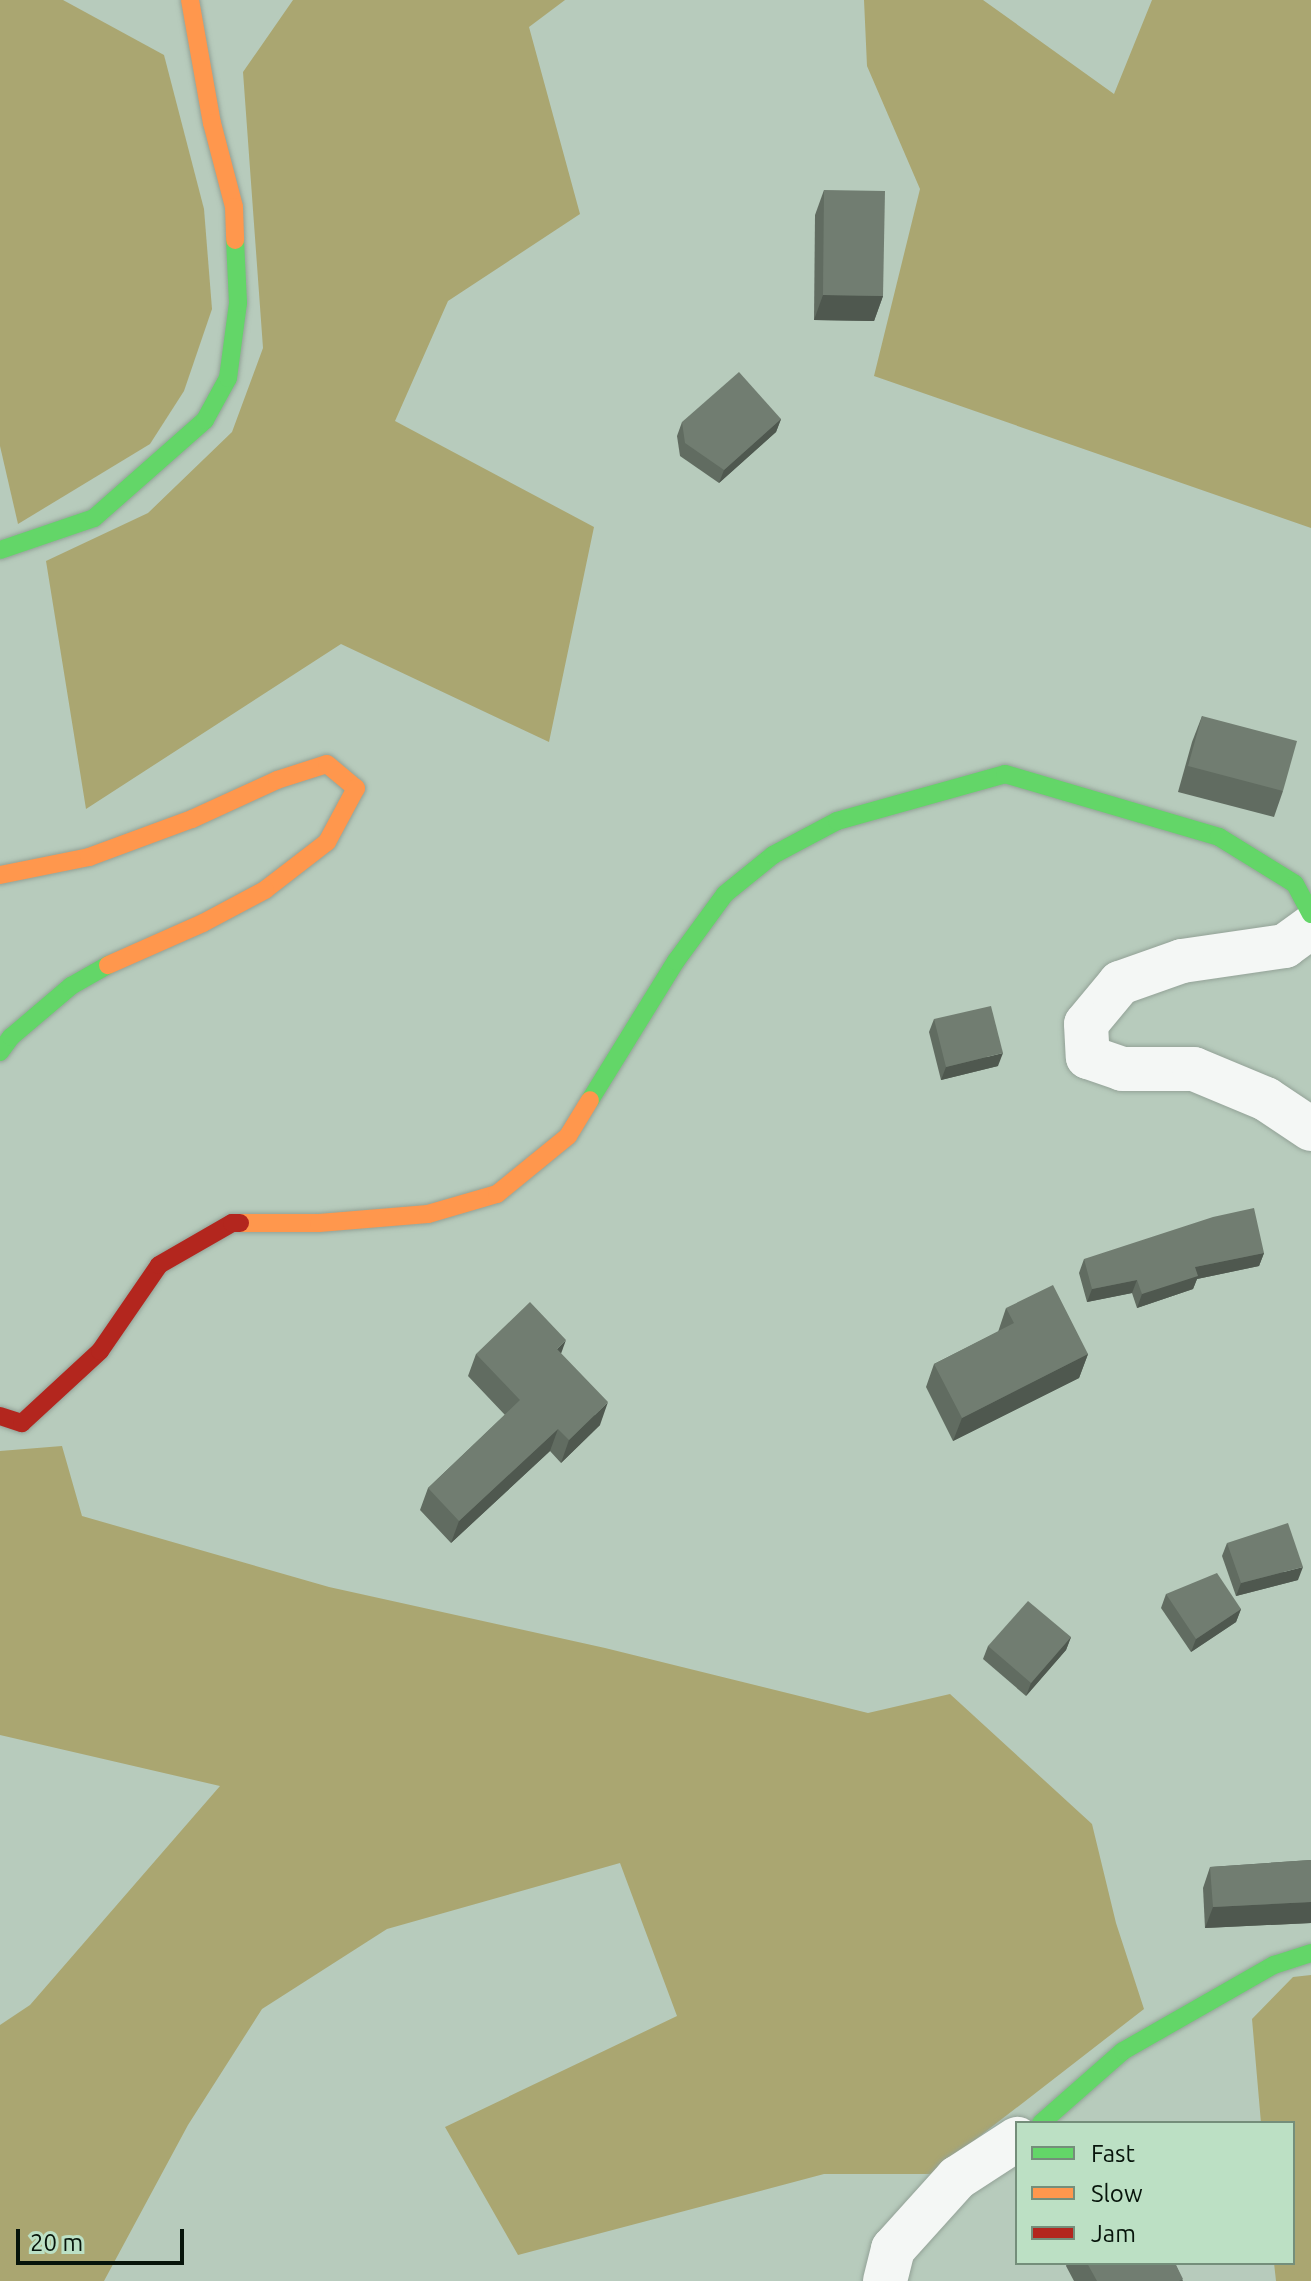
<!DOCTYPE html>
<style>
body{margin:0}
#map{position:relative;width:1311px;height:2281px;overflow:hidden;background:#b7cbbc;font-family:Ubuntu,sans-serif}
div>[style]{position:absolute}
.forest>*{inset:0;background:#aaa671}
.roads{filter:drop-shadow(0 0 2px #93a297) drop-shadow(0 0 2px #93a297)}
.street>*{height:44px;margin:-22px;padding:0 22px;transform-origin:22px;border-radius:22px;background:#f4f7f5}
.fast>*{height:18px;margin:-9px;padding:0 9px;transform-origin:9px;border-radius:9px;background:#63d668}
.slow>*{height:18px;margin:-9px;padding:0 9px;transform-origin:9px;border-radius:9px;background:#ff974d}
.jam>*{height:18px;margin:-9px;padding:0 9px;transform-origin:9px;border-radius:9px;background:#b3261e}
.wall>*{inset:0;background:#616c61}
.shaded-wall>*{inset:0;background:#4f584f}
.building>*{inset:0;background:#717d71}
span{translate:-50% -50%;white-space:nowrap;text-align:center;line-height:1.15;-webkit-text-stroke:8px #bce0c4;paint-order:stroke}
.legend{position:absolute;left:1015px;top:2121px;width:280px;height:144px;box-sizing:border-box;background:#bce0c4;border:2px solid #748e7a;margin:0;padding:10px 14px;list-style:none;font-size:24px;color:#07140b}
.legend li{display:flex;align-items:center;gap:16px;height:40px}
.legend b{width:40px;border:2px solid #748e7a}
.scale{position:absolute;left:16px;top:2229px;width:168px;height:36px;box-sizing:border-box;border:4px solid #07140b;border-top:0;padding-left:10px;font-size:24px;line-height:28px;white-space:nowrap;color:#07140b;-webkit-text-stroke:6px #bce0c4;paint-order:stroke}
</style>
<div id="map">
<div class="forest">
<div style="clip-path:polygon(0 0,63px 0,164px 55px,204px 209px,212px 309px,184px 391px,150px 444px,18px 524px,0 446px)"></div>
<div style="clip-path:polygon(293px 0,565px 0,529px 27px,580px 214px,448px 301px,395px 421px,594px 527px,549px 742px,341px 644px,86px 809px,46px 561px,148px 513px,232px 432px,263px 348px,243px 72px)"></div>
<div style="clip-path:polygon(864px 0,983px 0,1114px 94px,1152px 0,1311px 0,1311px 528px,874px 376px,920px 189px,867px 66px)"></div>
<div style="clip-path:polygon(62px 1446px,82px 1516px,329px 1587px,605px 1648px,868px 1713px,950px 1694px,1092px 1824px,1116px 1923px,1144px 2009px,931px 2174px,824px 2174px,518px 2255px,445px 2127px,677px 2016px,620px 1863px,387px 1929px,262px 2009px,188px 2125px,104px 2281px,0 2281px,0 2025px,30px 2005px,220px 1786px,0 1735px,0 1451px)"></div>
<div style="clip-path:polygon(1311px 1975px,1311px 2281px,1276px 2281px,1274px 2263px,1293px 2263px,1293px 2123px,1261px 2123px,1252px 2019px,1293px 1977px)"></div>
</div>
<div class="roads">
<div class="street">
<div style="left:1311px;top:927px;width:32px;rotate:144deg"></div>
<div style="left:1285px;top:946px;width:104px;rotate:171.7deg"></div>
<div style="left:1182px;top:961px;width:66px;rotate:160.5deg"></div>
<div style="left:1120px;top:983px;width:53px;rotate:129.7deg"></div>
<div style="left:1086px;top:1024px;width:33px;rotate:87deg"></div>
<div style="left:1088px;top:1057px;width:36px;rotate:19deg"></div>
<div style="left:1122px;top:1069px;width:72px"></div>
<div style="left:1194px;top:1069px;width:78px;rotate:22.6deg"></div>
<div style="left:1266px;top:1099px;width:54px;rotate:33.7deg"></div>
<div style="left:885px;top:2281px;width:33px;rotate:-76deg"></div>
<div style="left:893px;top:2249px;width:96px;rotate:-48deg"></div>
<div style="left:957px;top:2178px;width:72px;rotate:-33deg"></div>
</div>
<div class="fast">
<div style="left:0;top:550px;width:99px;rotate:-18.8deg"></div>
<div style="left:94px;top:518px;width:148px;rotate:-41.4deg"></div>
<div style="left:205px;top:420px;width:48px;rotate:-61.3deg"></div>
<div style="left:228px;top:378px;width:76px;rotate:-82.4deg"></div>
<div style="left:238px;top:303px;width:63px;rotate:-92.7deg"></div>
<div style="left:0;top:1052px;width:19px;rotate:-54deg"></div>
<div style="left:11px;top:1037px;width:79px;rotate:-40.4deg"></div>
<div style="left:71px;top:986px;width:43px;rotate:-29.6deg"></div>
<div style="left:590px;top:1100px;width:163px;rotate:-58.3deg"></div>
<div style="left:676px;top:961px;width:83px;rotate:-53.8deg"></div>
<div style="left:725px;top:894px;width:62px;rotate:-39.1deg"></div>
<div style="left:773px;top:855px;width:72px;rotate:-28deg"></div>
<div style="left:837px;top:821px;width:174px;rotate:-15.6deg"></div>
<div style="left:1005px;top:774px;width:223px;rotate:16.4deg"></div>
<div style="left:1219px;top:837px;width:89px;rotate:31.7deg"></div>
<div style="left:1295px;top:884px;width:34px;rotate:62deg"></div>
<div style="left:1041px;top:2123px;width:109px;rotate:-41.3deg"></div>
<div style="left:1123px;top:2051px;width:174px;rotate:-29.7deg"></div>
<div style="left:1274px;top:1965px;width:39px;rotate:-18deg"></div>
</div>
<div class="slow">
<div style="left:190px;top:0;width:125px;rotate:79.9deg"></div>
<div style="left:212px;top:123px;width:87px;rotate:75.3deg"></div>
<div style="left:234px;top:207px;width:33px;rotate:88deg"></div>
<div style="left:0;top:875px;width:91px;rotate:-11.4deg"></div>
<div style="left:89px;top:857px;width:110px;rotate:-20.3deg"></div>
<div style="left:192px;top:819px;width:94px;rotate:-24.6deg"></div>
<div style="left:277px;top:780px;width:52px;rotate:-17.7deg"></div>
<div style="left:327px;top:764px;width:38px;rotate:40deg"></div>
<div style="left:356px;top:788px;width:61px;rotate:118.2deg"></div>
<div style="left:327px;top:842px;width:78px;rotate:142.3deg"></div>
<div style="left:265px;top:890px;width:70px;rotate:152deg"></div>
<div style="left:203px;top:923px;width:104px;rotate:156.1deg"></div>
<div style="left:240px;top:1223px;width:79px"></div>
<div style="left:319px;top:1223px;width:109px;rotate:-4.7deg"></div>
<div style="left:428px;top:1214px;width:72px;rotate:-16.2deg"></div>
<div style="left:497px;top:1194px;width:92px;rotate:-39.2deg"></div>
<div style="left:568px;top:1136px;width:42px;rotate:-58.6deg"></div>
</div>
<div class="jam">
<div style="left:0;top:1416px;width:23px;rotate:18deg"></div>
<div style="left:22px;top:1423px;width:106px;rotate:-42.7deg"></div>
<div style="left:100px;top:1351px;width:104px;rotate:-55.5deg"></div>
<div style="left:159px;top:1265px;width:84px;rotate:-29.9deg"></div>
<div style="left:232px;top:1223px;width:8px"></div>
</div>
</div>
<div class="wall">
<div style="clip-path:polygon(824px 190px,883px 296px,874px 321px,814px 320px,815px 215px)"></div>
<div style="clip-path:polygon(781px 419px,776px 432px,719px 483px,680px 456px,677px 436px,682px 422px)"></div>
<div style="clip-path:polygon(1202px 716px,1283px 791px,1274px 817px,1178px 792px,1192px 742px)"></div>
<div style="clip-path:polygon(934px 1019px,998px 1066px,941px 1080px,929px 1032px)"></div>
<div style="clip-path:polygon(1264px 1253px,1259px 1266px,1197px 1279px,1193px 1289px,1137px 1308px,1132px 1293px,1087px 1302px,1079px 1273px,1084px 1259px)"></div>
<div style="clip-path:polygon(1006px 1308px,1088px 1354px,1079px 1378px,953px 1441px,926px 1387px,934px 1364px,998px 1332px)"></div>
<div style="clip-path:polygon(476px 1354px,561px 1354px,600px 1425px,561px 1463px,550px 1451px,451px 1543px,420px 1510px,428px 1488px,505px 1415px,468px 1376px)"></div>
<div style="clip-path:polygon(1227px 1543px,1298px 1580px,1236px 1596px,1222px 1556px)"></div>
<div style="clip-path:polygon(1166px 1594px,1241px 1609px,1236px 1622px,1191px 1652px,1161px 1608px)"></div>
<div style="clip-path:polygon(1071px 1637px,1066px 1650px,1026px 1696px,983px 1659px,988px 1646px)"></div>
<div style="clip-path:polygon(1311px 1860px,1311px 1923px,1205px 1928px,1203px 1888px,1210px 1867px)"></div>
<div style="clip-path:polygon(1067px 2263px,1175px 2263px,1183px 2281px,1074px 2281px,1066px 2266px)"></div>
</div>
<div class="shaded-wall">
<div style="clip-path:polygon(823px 295px,883px 296px,874px 321px,814px 320px)"></div>
<div style="clip-path:polygon(781px 419px,776px 432px,719px 483px,724px 470px)"></div>
<div style="clip-path:polygon(1003px 1053px,998px 1066px,941px 1080px,946px 1067px)"></div>
<div style="clip-path:polygon(1264px 1253px,1259px 1266px,1197px 1279px,1193px 1289px,1137px 1308px,1142px 1294px,1195px 1267px)"></div>
<div style="clip-path:polygon(1137px 1280px,1132px 1293px,1087px 1302px,1092px 1289px)"></div>
<div style="clip-path:polygon(566px 1340px,558px 1362px,557px 1349px)"></div>
<div style="clip-path:polygon(1088px 1354px,1079px 1378px,953px 1441px,962px 1418px)"></div>
<div style="clip-path:polygon(608px 1402px,600px 1425px,561px 1463px,569px 1440px)"></div>
<div style="clip-path:polygon(558px 1429px,550px 1451px,451px 1543px,459px 1521px)"></div>
<div style="clip-path:polygon(1303px 1567px,1298px 1580px,1236px 1596px,1241px 1583px)"></div>
<div style="clip-path:polygon(1241px 1609px,1236px 1622px,1191px 1652px,1196px 1639px)"></div>
<div style="clip-path:polygon(1071px 1637px,1066px 1650px,1026px 1696px,1031px 1683px)"></div>
<div style="clip-path:polygon(1311px 1902px,1311px 1923px,1205px 1928px,1213px 1907px)"></div>
</div>
<div class="building">
<div style="clip-path:polygon(824px 190px,885px 191px,883px 296px,823px 295px)"></div>
<div style="clip-path:polygon(739px 372px,781px 419px,724px 470px,685px 443px,682px 422px)"></div>
<div style="clip-path:polygon(1202px 716px,1297px 741px,1283px 791px,1188px 766px)"></div>
<div style="clip-path:polygon(991px 1006px,1003px 1053px,946px 1067px,934px 1019px)"></div>
<div style="clip-path:polygon(1254px 1208px,1264px 1253px,1195px 1267px,1198px 1276px,1142px 1294px,1137px 1280px,1092px 1289px,1084px 1259px,1213px 1217px)"></div>
<div style="clip-path:polygon(1053px 1285px,1088px 1354px,962px 1418px,934px 1364px,1014px 1323px,1006px 1308px)"></div>
<div style="clip-path:polygon(530px 1302px,566px 1340px,557px 1349px,608px 1402px,569px 1440px,558px 1429px,459px 1521px,428px 1488px,520px 1400px,476px 1354px)"></div>
<div style="clip-path:polygon(1288px 1523px,1303px 1567px,1241px 1583px,1227px 1543px)"></div>
<div style="clip-path:polygon(1217px 1573px,1241px 1609px,1196px 1639px,1166px 1594px)"></div>
<div style="clip-path:polygon(1028px 1601px,1071px 1637px,1031px 1683px,988px 1646px)"></div>
<div style="clip-path:polygon(1311px 1860px,1311px 1902px,1213px 1907px,1210px 1867px)"></div>
<div style="clip-path:polygon(1087px 2263px,1175px 2263px,1183px 2279px,1179px 2281px,1097px 2281px)"></div>
</div>
<ul class="legend">
<li><b style="height:10px;background:#63d668"></b>Fast</li>
<li><b style="height:10px;background:#ff974d"></b>Slow</li>
<li><b style="height:10px;background:#b3261e"></b>Jam</li>
</ul>
<div class="scale">20 m</div>
</div>
